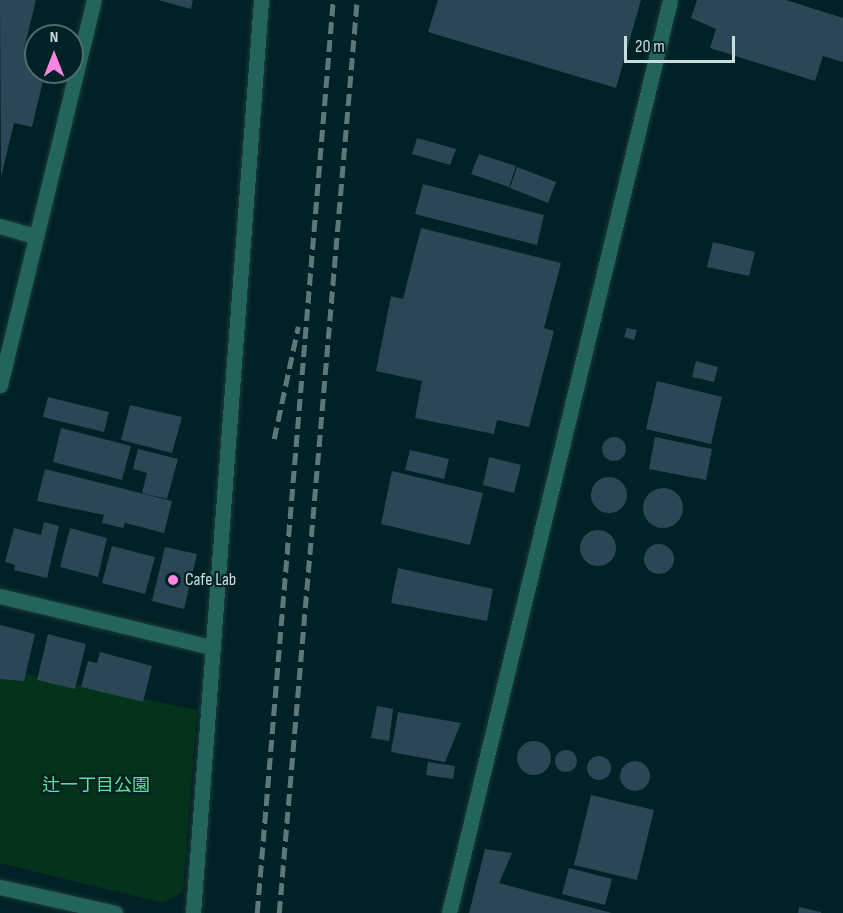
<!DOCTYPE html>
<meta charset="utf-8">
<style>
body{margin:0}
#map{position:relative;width:843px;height:913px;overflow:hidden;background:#002125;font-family:"Sofia Sans Condensed","Noto Sans JP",sans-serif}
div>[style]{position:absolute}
.green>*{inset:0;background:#05321a}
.building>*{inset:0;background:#2b4655}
.round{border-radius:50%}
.roads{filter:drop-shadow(0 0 2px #1c3b3f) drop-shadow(0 0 2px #1c3b3f)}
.minor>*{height:15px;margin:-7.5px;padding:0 7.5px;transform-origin:7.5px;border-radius:7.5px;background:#24655b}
.tertiary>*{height:15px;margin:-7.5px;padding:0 7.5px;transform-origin:7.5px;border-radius:7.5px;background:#24655b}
.rail>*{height:4.5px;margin-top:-2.25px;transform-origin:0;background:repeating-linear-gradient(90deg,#5d787b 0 12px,transparent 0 18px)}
.dots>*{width:16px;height:16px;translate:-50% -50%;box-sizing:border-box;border:3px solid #002125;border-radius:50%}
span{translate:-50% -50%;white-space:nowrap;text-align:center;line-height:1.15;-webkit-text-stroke:4.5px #002125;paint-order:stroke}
.poi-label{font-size:18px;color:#c8dcde}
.left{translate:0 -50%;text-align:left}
.park-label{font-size:18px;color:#61e396}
.north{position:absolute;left:24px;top:24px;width:60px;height:60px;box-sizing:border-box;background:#002125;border:2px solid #506c6f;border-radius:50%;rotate:0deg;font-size:16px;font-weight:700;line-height:24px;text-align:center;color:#c8dcde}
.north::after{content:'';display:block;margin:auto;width:21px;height:27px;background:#fe85e0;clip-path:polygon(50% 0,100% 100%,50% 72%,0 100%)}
.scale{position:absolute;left:624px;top:36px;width:111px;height:27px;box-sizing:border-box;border:3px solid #c8dcde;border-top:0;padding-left:8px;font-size:18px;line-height:21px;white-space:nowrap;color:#c8dcde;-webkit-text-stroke:4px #002125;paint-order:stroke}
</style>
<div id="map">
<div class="green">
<div style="clip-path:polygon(0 669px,197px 710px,183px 892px,163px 903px,0 863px)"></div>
</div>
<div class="building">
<div style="clip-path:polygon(0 0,36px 0,24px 49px,36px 52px,36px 72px,45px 72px,32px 127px,14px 123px,1px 177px)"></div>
<div style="clip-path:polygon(158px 0,193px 0,191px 9px)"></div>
<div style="clip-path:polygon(438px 0,641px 0,616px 88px,428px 32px)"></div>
<div style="clip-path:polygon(697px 0,786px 0,843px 18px,843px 62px,823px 56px,815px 81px,710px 48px,716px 29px,691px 18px)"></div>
<div style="clip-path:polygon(417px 138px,456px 149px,450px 165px,412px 154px)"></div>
<div style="clip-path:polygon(479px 154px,516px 166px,509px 187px,471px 174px)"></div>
<div style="clip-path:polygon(517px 167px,556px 182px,548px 203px,510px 188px)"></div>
<div style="clip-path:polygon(423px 184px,544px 215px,537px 245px,415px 214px)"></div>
<div style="clip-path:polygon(421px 228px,561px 263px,544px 328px,554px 331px,529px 427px,497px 420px,494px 434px,415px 418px,422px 381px,376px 371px,391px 296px,403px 299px)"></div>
<div style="clip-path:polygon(713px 242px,755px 252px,749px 276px,707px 267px)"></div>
<div style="clip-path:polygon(627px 328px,637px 330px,634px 340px,624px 337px)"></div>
<div style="clip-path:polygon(696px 361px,718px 367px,714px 382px,692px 377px)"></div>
<div style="clip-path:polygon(657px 381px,722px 397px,711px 444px,646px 429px)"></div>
<div style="clip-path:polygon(48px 397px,109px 412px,104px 432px,43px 417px)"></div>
<div style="clip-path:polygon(130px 405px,182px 417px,172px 453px,121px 440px)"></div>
<div style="clip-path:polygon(61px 428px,131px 446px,122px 480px,53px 462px)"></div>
<div style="clip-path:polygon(655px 437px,712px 449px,706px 480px,649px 469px)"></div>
<div class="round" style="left:602px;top:437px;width:24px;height:24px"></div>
<div style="clip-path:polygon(138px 449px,178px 459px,167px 499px,142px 493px,147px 473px,133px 469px)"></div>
<div style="clip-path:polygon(410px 450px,449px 459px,444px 479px,405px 470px)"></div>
<div style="clip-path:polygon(489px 457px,521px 465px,514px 493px,483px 485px)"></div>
<div style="clip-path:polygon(45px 469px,172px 501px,164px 533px,125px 523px,123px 528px,102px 523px,104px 515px,37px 501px)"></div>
<div style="clip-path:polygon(392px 471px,483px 493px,470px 545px,381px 524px)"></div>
<div class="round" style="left:591px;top:477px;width:36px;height:36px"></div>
<div class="round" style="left:643px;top:488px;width:40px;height:40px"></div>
<div style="clip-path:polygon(44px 522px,59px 526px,47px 578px,14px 570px,15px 565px,5px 562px,14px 528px,41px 535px)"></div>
<div style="clip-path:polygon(70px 528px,107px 538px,98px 577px,60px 567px)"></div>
<div class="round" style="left:580px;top:530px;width:36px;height:36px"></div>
<div class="round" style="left:644px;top:544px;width:30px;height:30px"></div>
<div style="clip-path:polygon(112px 546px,155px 557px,145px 594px,102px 583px)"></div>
<div style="clip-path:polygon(165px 547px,197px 554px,184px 609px,152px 601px)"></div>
<div style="clip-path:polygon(398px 568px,493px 589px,487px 621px,391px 603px)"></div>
<div style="clip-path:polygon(0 625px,35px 634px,24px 681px,0 679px)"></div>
<div style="clip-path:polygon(48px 634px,86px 644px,75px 689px,37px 680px)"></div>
<div style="clip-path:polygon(100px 652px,152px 666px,143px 702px,81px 687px,88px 661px,97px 663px)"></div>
<div style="clip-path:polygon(377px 706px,393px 709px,389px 741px,371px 738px)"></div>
<div style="clip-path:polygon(398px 712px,461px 723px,445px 762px,391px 752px)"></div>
<div class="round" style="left:517px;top:741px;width:34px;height:34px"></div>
<div class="round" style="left:555px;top:750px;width:22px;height:22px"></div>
<div class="round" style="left:587px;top:756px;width:24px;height:24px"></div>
<div class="round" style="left:620px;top:761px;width:30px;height:30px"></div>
<div style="clip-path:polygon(428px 762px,455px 766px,453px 779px,426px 775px)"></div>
<div style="clip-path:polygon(591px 795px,654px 810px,637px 880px,574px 865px)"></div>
<div style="clip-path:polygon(485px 849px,512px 853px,499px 883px,612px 913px,469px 913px)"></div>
<div style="clip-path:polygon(569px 868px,612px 879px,605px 905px,562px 894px)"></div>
<div style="clip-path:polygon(799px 907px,821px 912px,821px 913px,798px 913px)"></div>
</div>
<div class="roads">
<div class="minor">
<div style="left:0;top:226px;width:37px;rotate:16deg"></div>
<div style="left:0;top:596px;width:217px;rotate:13.6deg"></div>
<div style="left:0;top:887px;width:118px;rotate:12.7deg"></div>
<div style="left:193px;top:913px;width:916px;rotate:-85.74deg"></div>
</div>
<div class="tertiary">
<div style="left:0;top:385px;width:396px;rotate:-76.3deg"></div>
<div style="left:449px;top:913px;width:939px;rotate:-76.39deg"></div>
</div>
</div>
<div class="rail">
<div style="left:274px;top:439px;width:115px;rotate:-77.9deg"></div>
<div style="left:257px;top:913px;width:916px;rotate:-85.24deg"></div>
<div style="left:279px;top:913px;width:916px;rotate:-85.12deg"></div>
</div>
<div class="dots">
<div style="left:173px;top:580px;background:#fe85e0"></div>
</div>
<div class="poi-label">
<span class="left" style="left:185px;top:580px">Cafe Lab</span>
</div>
<div class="park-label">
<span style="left:96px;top:786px">辻一丁目公園</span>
</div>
<div class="north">N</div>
<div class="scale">20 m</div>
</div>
